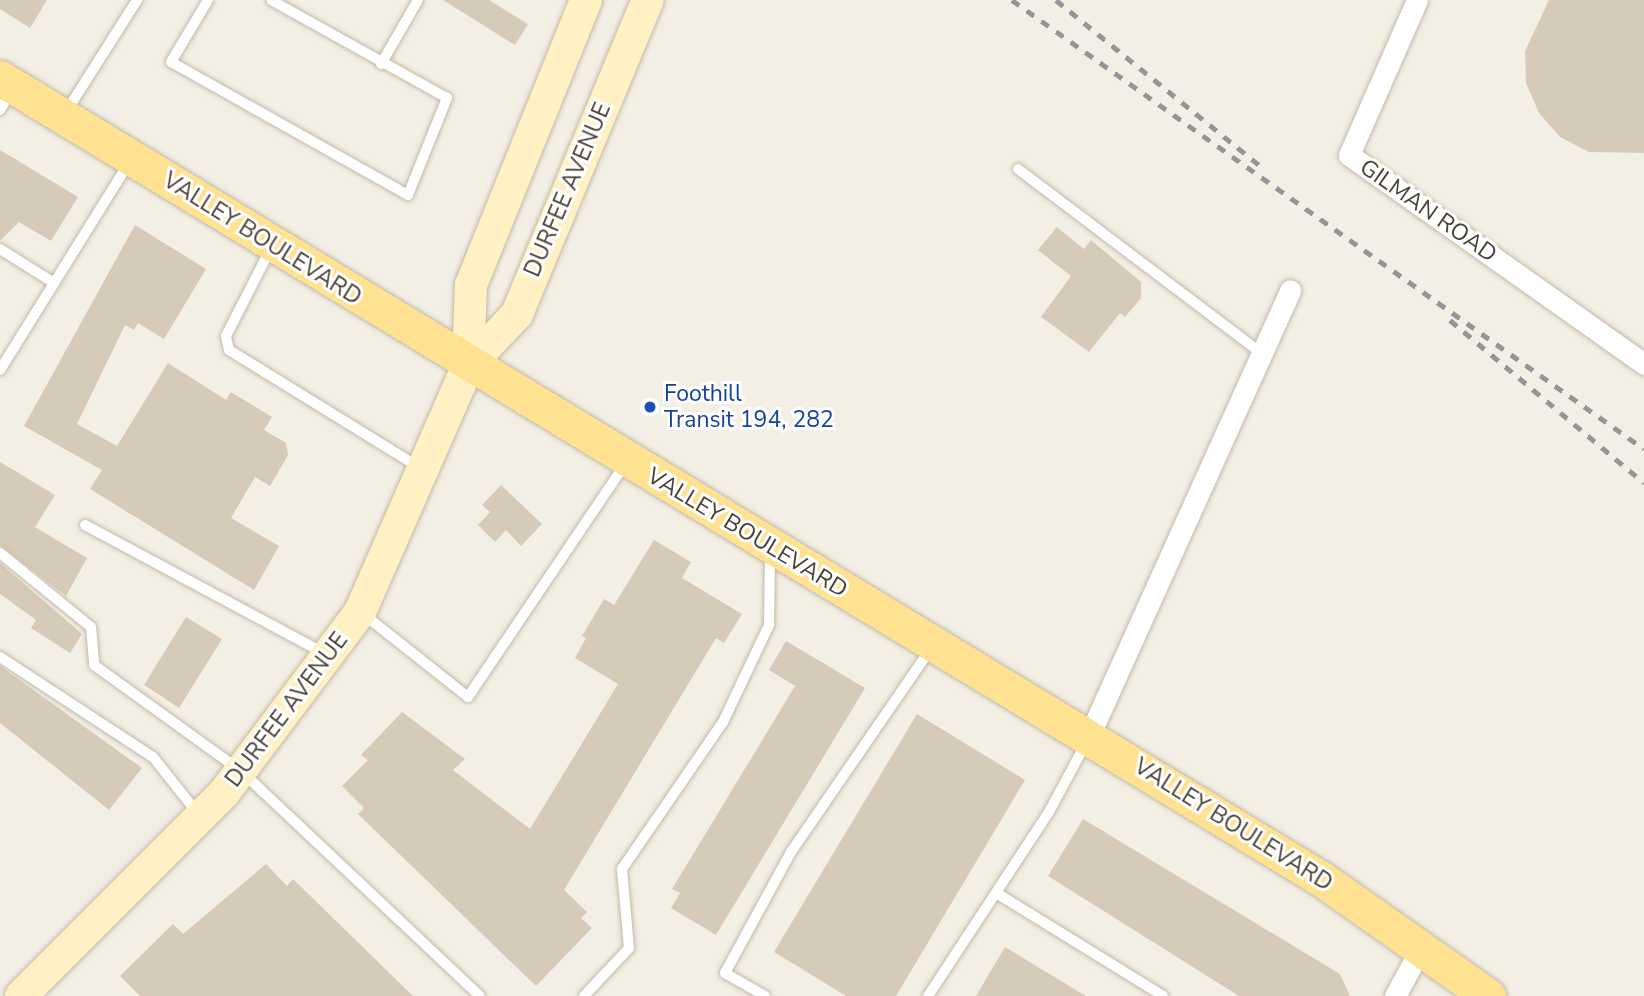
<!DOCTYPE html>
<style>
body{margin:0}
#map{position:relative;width:1644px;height:996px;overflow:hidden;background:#f3efe4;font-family:"Nunito Sans",sans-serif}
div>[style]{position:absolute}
.building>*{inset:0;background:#d6cbb9}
.roads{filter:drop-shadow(0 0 2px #c2baa9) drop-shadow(0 0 2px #c2baa9)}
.lane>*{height:10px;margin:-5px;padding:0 5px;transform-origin:5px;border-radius:5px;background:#fff}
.street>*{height:21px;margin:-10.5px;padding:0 10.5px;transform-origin:10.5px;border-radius:10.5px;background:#fff}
.secondary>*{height:32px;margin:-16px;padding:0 16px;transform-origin:16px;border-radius:16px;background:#fff1c3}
.primary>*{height:35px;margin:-17.5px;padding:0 17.5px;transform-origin:17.5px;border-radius:17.5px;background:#ffe192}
.rail>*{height:5px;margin-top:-2.5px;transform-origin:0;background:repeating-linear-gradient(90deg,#959595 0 9px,transparent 0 18px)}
.dots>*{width:19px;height:19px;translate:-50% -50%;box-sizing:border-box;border:4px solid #fff;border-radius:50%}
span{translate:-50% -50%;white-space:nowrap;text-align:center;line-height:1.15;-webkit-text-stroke:6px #fff;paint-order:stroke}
.street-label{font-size:23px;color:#463f34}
.transit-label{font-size:23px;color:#164399}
.left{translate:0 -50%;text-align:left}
</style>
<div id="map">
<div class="building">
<div style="clip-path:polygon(0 0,47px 0,30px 28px,0 9px)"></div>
<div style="clip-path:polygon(443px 0,489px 0,528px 24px,515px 45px)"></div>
<div style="clip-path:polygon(1549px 0,1644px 0,1644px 153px,1589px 152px,1560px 137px,1539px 113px,1526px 83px,1525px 51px)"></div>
<div style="clip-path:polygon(0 150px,78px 197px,51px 241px,19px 222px,0 241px)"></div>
<div style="clip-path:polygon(135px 225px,206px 269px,164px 339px,138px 323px,134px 330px,125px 325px,77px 424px,117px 446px,168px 363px,226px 400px,231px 392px,272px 417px,264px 430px,286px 443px,288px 455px,270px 486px,255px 477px,231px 518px,279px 546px,254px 590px,90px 489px,102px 470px,24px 426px)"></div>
<div style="clip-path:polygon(1057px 227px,1084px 249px,1091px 240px,1141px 282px,1141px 298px,1125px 317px,1120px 313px,1089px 352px,1041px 317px,1071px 276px,1038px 250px)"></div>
<div style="clip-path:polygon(0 462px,55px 495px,35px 527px,87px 558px,66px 596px,0 545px)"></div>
<div style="clip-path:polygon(501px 485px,542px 524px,521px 546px,506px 530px,495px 542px,478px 525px,490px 512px,482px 505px)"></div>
<div style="clip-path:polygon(654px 540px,691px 562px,682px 578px,742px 614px,724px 643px,716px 638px,564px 890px,587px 912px,581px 918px,592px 928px,536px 986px,358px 814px,364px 808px,342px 786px,368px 760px,361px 755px,402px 712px,465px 759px,453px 770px,530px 829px,618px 684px,575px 658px,586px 638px,582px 636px,604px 599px,614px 605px)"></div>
<div style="clip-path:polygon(0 563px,82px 634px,70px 653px,31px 628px,36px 620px,0 594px)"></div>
<div style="clip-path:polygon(186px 617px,222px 639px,179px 708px,144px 685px)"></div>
<div style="clip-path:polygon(786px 641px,865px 688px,716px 935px,671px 908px,680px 893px,672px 889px,795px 686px,769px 670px)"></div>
<div style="clip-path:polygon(0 666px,142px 768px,109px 810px,0 723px)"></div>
<div style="clip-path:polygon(917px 714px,1025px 780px,896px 996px,846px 996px,774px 952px)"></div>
<div style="clip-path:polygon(1083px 819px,1340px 974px,1350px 996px,1239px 996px,1048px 876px)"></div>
<div style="clip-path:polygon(266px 864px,287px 886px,293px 879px,413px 996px,140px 996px,120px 976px,173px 924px,183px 934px)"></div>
<div style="clip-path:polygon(1005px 947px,1086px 996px,976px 996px)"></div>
</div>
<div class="roads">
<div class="lane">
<div style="left:208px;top:0;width:72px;rotate:120.8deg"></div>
<div style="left:171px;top:62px;width:272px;rotate:29.3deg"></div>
<div style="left:408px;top:195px;width:105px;rotate:-68.1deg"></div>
<div style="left:447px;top:98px;width:201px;rotate:-150.9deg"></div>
<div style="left:381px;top:64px;width:74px;rotate:-60deg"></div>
<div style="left:0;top:110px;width:24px;rotate:-60deg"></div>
<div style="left:66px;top:112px;width:133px;rotate:-57.6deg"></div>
<div style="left:1018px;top:169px;width:307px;rotate:37.1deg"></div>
<div style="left:271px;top:248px;width:99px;rotate:117.1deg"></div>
<div style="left:226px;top:336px;width:14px;rotate:78deg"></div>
<div style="left:229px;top:350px;width:225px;rotate:31.7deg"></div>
<div style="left:0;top:249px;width:64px;rotate:32.2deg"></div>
<div style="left:0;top:370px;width:246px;rotate:-58.1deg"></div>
<div style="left:85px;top:525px;width:273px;rotate:28.2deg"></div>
<div style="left:0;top:553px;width:117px;rotate:39.1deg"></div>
<div style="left:91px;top:627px;width:38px;rotate:85deg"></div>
<div style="left:94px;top:665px;width:181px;rotate:35.8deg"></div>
<div style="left:241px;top:771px;width:328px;rotate:43.3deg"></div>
<div style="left:362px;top:613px;width:135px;rotate:38.4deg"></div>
<div style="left:468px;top:697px;width:282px;rotate:-56deg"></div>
<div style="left:0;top:657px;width:183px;rotate:33.2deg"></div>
<div style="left:153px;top:757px;width:74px;rotate:51.6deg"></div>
<div style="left:998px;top:894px;width:194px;rotate:31.7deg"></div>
<div style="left:584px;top:996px;width:66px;rotate:-46.8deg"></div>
<div style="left:629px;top:948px;width:79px;rotate:-95.1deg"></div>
<div style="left:622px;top:869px;width:178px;rotate:-55.5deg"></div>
<div style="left:723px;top:722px;width:107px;rotate:-64.6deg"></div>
<div style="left:769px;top:625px;width:74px;rotate:-89.2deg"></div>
<div style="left:765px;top:996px;width:46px;rotate:-150.1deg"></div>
<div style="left:725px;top:973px;width:138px;rotate:-61.4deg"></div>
<div style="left:791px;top:852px;width:247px;rotate:-55.5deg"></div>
<div style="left:928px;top:996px;width:220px;rotate:-56.7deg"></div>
<div style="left:1049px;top:812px;width:78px;rotate:-61.8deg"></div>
</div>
<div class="street">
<div style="left:1417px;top:0;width:169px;rotate:113.7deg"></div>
<div style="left:1349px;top:155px;width:362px;rotate:35.3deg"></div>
<div style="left:1089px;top:736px;width:489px;rotate:-65.7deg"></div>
<div style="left:1395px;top:996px;width:57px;rotate:-61.6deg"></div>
</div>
<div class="secondary">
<div style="left:468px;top:366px;width:81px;rotate:-87.9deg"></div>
<div style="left:471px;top:285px;width:307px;rotate:-68deg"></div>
<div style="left:21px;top:996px;width:287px;rotate:-45deg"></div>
<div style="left:224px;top:793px;width:226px;rotate:-53.1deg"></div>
<div style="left:360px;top:612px;width:269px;rotate:-66.3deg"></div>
<div style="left:468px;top:366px;width:71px;rotate:-46.7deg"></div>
<div style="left:517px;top:314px;width:340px;rotate:-67.4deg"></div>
</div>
<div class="primary">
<div style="left:0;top:78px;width:1547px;rotate:31.22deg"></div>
<div style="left:1323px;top:880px;width:202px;rotate:35.1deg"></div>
</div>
</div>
<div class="rail">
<div style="left:1012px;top:0;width:775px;rotate:35.39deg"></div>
<div style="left:1056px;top:0;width:267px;rotate:39.1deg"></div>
<div style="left:1450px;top:320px;width:253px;rotate:40deg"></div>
</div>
<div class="dots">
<div style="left:650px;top:407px;background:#1a4fb4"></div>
</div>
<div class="street-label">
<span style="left:568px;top:190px;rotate:-67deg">DURFEE AVENUE</span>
<span style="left:1428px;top:211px;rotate:35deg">GILMAN ROAD</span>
<span style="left:262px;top:239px;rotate:32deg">VALLEY BOULEVARD</span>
<span style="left:747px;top:533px;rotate:31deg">VALLEY BOULEVARD</span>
<span style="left:287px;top:710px;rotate:-53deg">DURFEE AVENUE</span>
<span style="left:1233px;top:825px;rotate:32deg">VALLEY BOULEVARD</span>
</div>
<div class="transit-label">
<span class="left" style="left:664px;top:407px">Foothill<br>Transit 194, 282</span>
</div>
</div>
